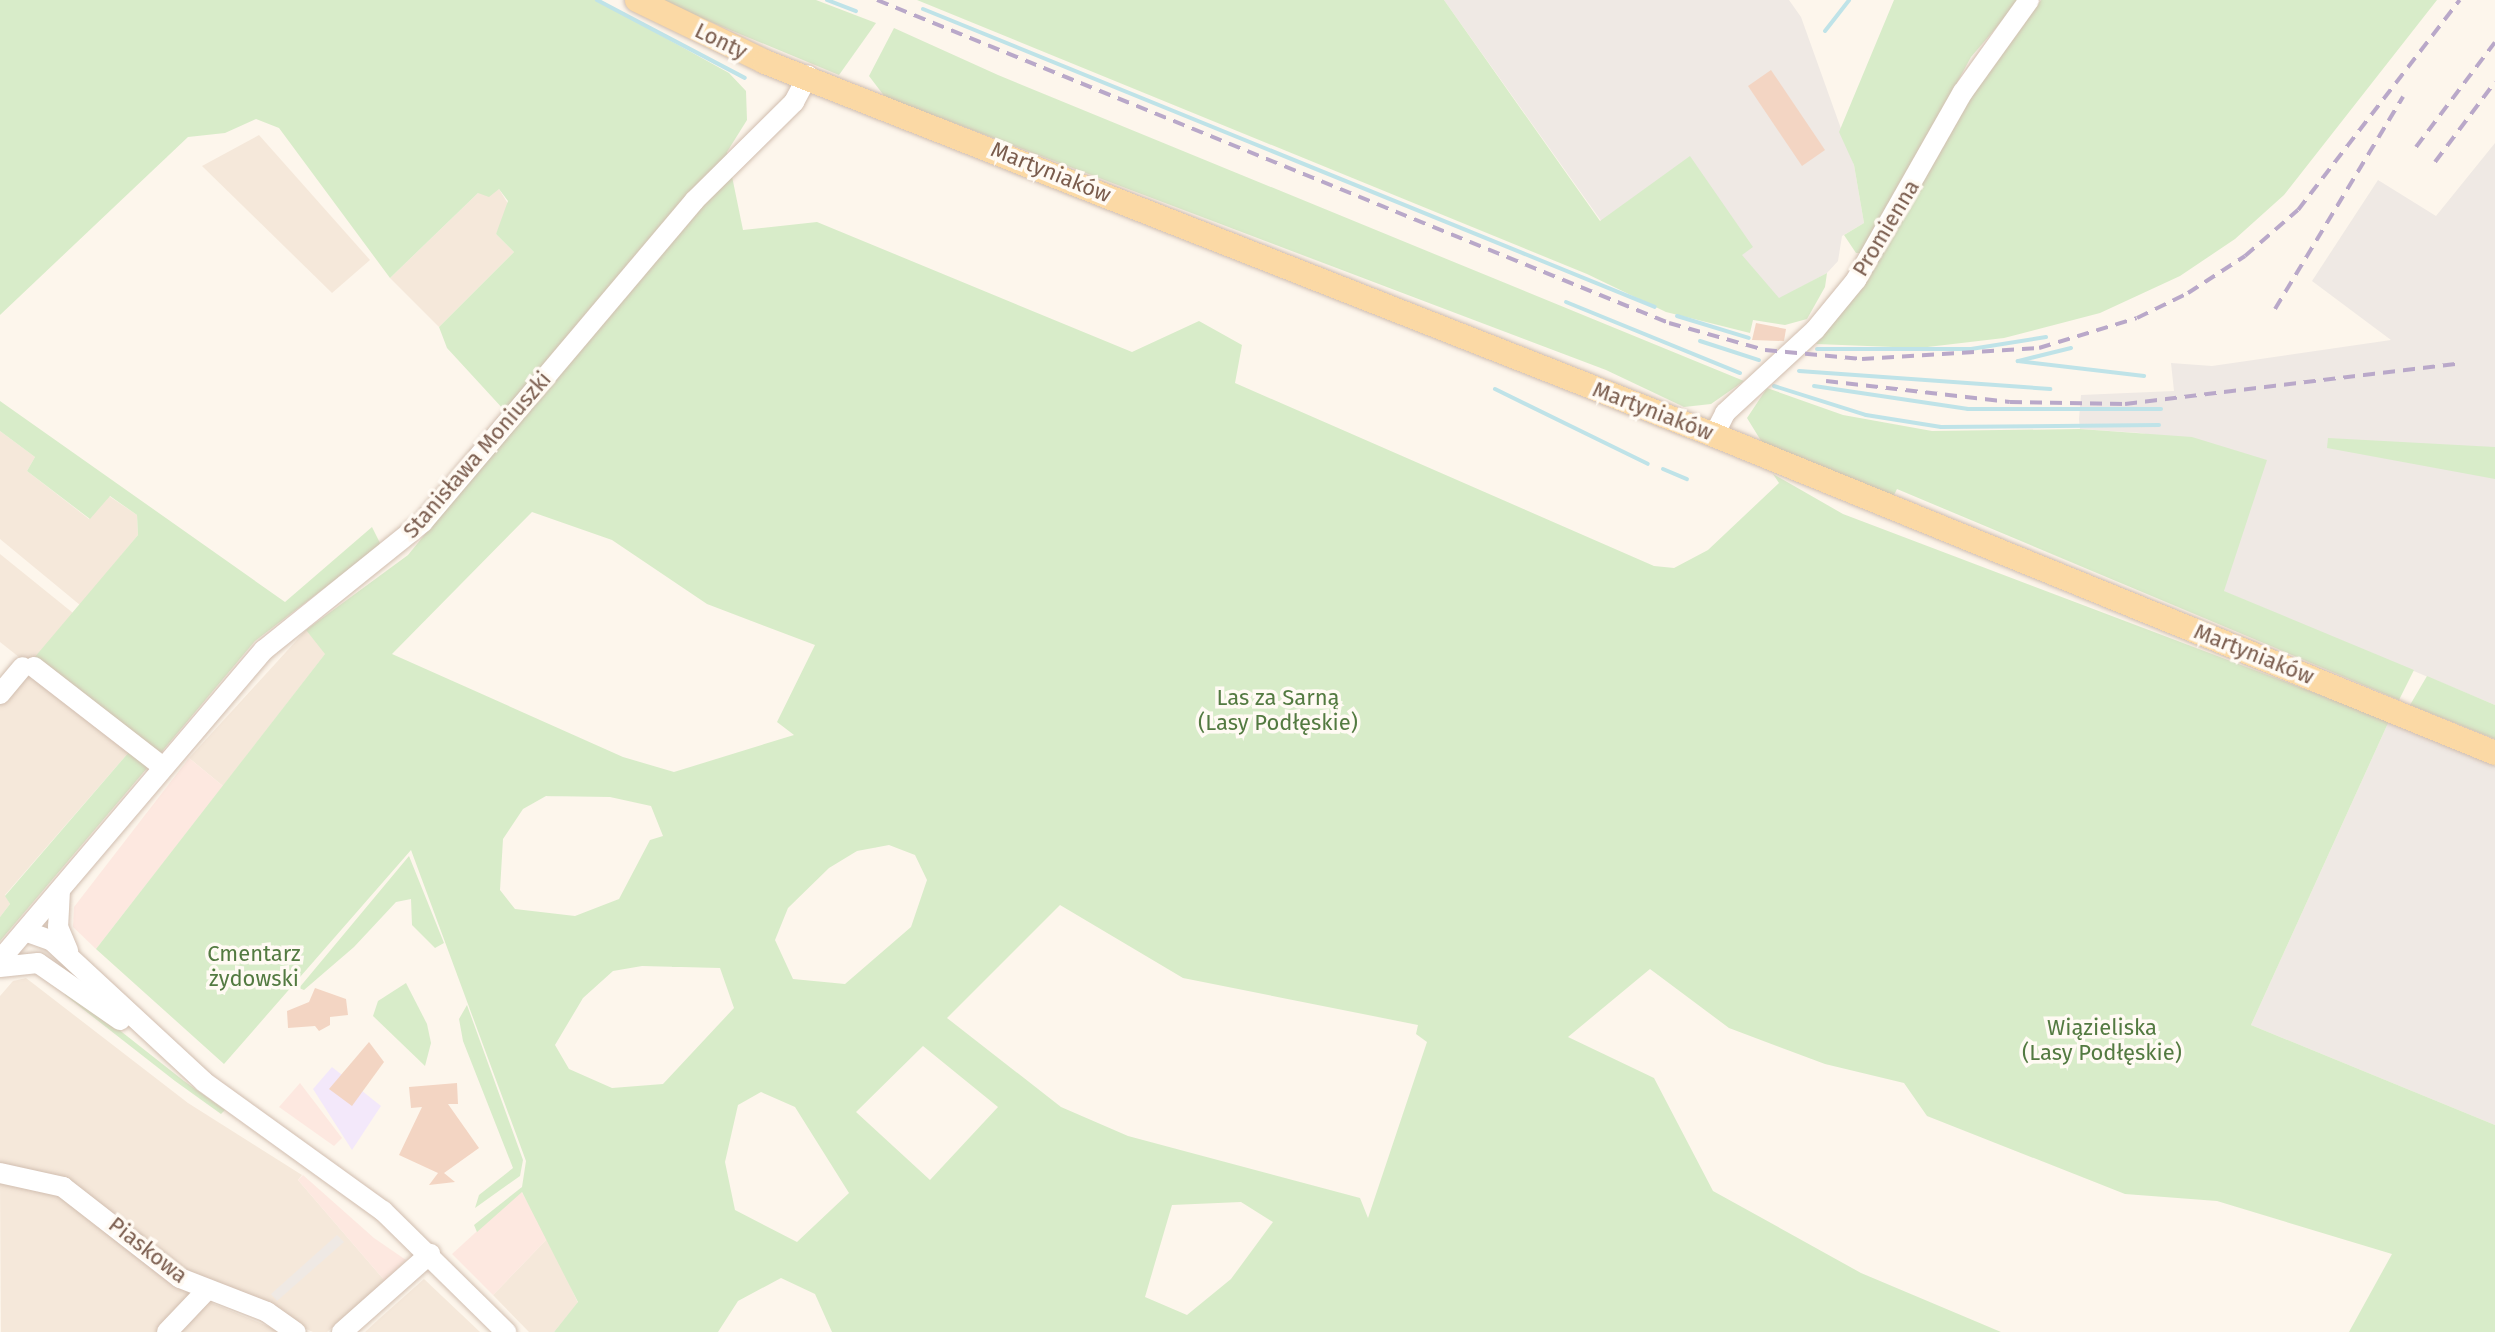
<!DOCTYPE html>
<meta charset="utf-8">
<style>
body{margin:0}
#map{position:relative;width:2495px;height:1332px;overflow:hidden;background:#fdf6ec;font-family:"Fira Sans",sans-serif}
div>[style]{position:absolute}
.residential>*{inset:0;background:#f5e8da}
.commercial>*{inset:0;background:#fde8e0}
.industrial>*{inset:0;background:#efe9e4}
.education>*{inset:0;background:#f3e8fa}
.green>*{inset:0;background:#d8ecc9}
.stream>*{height:4px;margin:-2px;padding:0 2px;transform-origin:2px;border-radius:2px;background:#bfe3e8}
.building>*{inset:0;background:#f3d5c3}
.roads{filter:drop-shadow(0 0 2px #d1beb0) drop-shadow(0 0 2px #d1beb0)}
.minor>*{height:20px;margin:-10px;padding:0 10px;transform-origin:10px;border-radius:10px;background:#fff}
.major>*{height:24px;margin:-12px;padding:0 12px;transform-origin:12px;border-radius:12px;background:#fbd9a5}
.rail>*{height:4px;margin-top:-2px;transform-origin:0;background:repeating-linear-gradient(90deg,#b9a8c9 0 12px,transparent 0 20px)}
span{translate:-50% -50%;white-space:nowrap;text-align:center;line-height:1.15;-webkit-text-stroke:7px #fffaf3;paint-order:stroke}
.street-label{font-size:22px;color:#7a5c4d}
.park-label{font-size:22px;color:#537a41}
</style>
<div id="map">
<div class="residential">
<div style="clip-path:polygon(259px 135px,370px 260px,332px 293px,202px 166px)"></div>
<div style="clip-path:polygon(499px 189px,510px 207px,496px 234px,514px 252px,439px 327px,390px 278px,478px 193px)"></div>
<div style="clip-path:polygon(0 431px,35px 457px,27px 471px,89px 519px,109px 496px,137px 515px,138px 535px,80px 605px,0 539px)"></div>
<div style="clip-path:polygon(0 554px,73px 613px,29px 665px,0 642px)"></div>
<div style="clip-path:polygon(306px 630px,326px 653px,223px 786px,189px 758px)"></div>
<div style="clip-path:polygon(27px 671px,129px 752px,5px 895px,10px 904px,0 917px,0 701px)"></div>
<div style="clip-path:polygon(26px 978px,188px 1103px,302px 1175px,298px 1180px,385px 1281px,327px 1332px,313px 1332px,191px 1278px,69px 1182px,0 1168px,0 996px,13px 981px)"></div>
<div style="clip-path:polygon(0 1180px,52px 1189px,192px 1295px,282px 1332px,1px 1332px)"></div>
<div style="clip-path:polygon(548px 1238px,578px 1303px,554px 1332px,529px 1332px,493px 1295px)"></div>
<div style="clip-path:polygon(424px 1279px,480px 1332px,365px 1332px,379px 1319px)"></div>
</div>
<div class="commercial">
<div style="clip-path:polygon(189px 758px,223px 786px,96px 949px,73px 927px,74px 907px)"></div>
<div style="clip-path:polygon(300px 1083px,342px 1138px,334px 1146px,279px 1107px)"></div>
<div style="clip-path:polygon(303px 1175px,374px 1238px,406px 1260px,385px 1281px,298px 1180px)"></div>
<div style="clip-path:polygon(521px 1191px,548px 1238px,493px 1295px,452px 1254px)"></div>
</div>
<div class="industrial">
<div style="clip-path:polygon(1444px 0,1789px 0,1801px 17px,1854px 165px,1864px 223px,1842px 236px,1838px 261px,1827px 273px,1779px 299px,1687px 298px,1666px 312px)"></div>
<div style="clip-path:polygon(2495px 143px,2495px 705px,2223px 591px,2266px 460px,2141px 433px,2080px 429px,2079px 419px,2081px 395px,2174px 391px,2171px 363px,2212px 366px,2391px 340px,2312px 281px,2378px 180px,2436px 216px)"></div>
<div style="clip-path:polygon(2389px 721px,2495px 766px,2495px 1125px,2251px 1025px)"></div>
<div style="clip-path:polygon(337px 1235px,344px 1242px,277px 1301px,271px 1294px)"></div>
</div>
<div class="education">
<div style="clip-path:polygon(332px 1067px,381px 1106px,352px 1150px,313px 1089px)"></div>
</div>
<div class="green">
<div style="clip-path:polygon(evenodd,0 0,597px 0,729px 73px,746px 91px,747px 120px,727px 152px,743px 230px,817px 222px,1132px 352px,1199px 321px,1242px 345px,1235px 383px,1654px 566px,1674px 568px,1708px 550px,1779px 483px,1773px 474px,1843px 514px,2389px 721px,2251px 1025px,2495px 1125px,2495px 1332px,2349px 1332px,2392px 1254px,2217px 1201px,2125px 1194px,1927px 1116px,1904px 1083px,1825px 1064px,1729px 1028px,1650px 969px,1568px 1037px,1654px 1078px,1713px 1191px,1861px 1273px,2001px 1332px,832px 1332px,815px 1294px,781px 1278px,738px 1301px,718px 1332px,554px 1332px,578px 1302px,522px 1192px,477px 1232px,474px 1225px,522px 1187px,526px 1161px,411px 850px,224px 1064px,96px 949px,325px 654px,306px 630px,408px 555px,516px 423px,447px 348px,439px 327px,514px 252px,496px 234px,508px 201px,499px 189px,489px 197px,478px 193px,390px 278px,279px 128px,256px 119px,225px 133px,188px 137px,0 315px,0 0,532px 512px,612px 540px,707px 604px,815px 645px,777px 722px,794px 735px,674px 772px,623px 757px,392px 654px,532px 512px,0 0,546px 796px,610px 797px,651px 806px,663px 836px,650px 840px,619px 899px,575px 916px,515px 909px,500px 890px,503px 839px,523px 809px,546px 796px,0 0,889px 845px,915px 855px,927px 880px,911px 927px,845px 984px,793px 979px,775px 940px,788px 908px,829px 868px,857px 851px,889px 845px,0 0,1060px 905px,1183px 978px,1418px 1025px,1416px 1034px,1427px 1042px,1368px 1218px,1360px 1198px,1128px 1136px,1061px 1107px,947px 1018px,1060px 905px,0 0,642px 966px,720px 968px,734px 1008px,663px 1084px,612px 1088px,569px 1069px,555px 1045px,583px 998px,613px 971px,642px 966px,0 0,923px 1046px,998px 1107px,930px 1180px,856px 1112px,923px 1046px,0 0,761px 1092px,795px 1107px,849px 1193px,797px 1242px,735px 1210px,725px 1162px,738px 1105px,761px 1092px,0 0,1241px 1202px,1273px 1222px,1231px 1279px,1187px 1315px,1145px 1297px,1172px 1205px,1241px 1202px)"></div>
<div style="clip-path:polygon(658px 0,816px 0,876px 23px,839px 75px)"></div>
<div style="clip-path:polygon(917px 0,1444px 0,1600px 221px,1690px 156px,1753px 247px,1742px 255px,1779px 298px,1827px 273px,1825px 287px,1807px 319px,1785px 325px,1753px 320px,1750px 333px,1666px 312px,1587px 274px)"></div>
<div style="clip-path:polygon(1894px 0,2020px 0,1971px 57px,1880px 224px,1863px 253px,1856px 253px,1844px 235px,1864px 223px,1854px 165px,1839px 132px)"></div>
<div style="clip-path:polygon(2041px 0,2437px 0,2284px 195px,2235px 239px,2180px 276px,2100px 313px,2004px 338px,1919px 348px,1816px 344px,1864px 286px,1963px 108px)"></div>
<div style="clip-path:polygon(894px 28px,998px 75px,1744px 381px,1711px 404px,1684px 407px,1606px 370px,885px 97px,869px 76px)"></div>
<div style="clip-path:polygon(1767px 388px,1843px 415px,1932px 431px,2080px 429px,2192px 437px,2267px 460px,2224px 591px,2414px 670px,2399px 700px,1897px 489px,1892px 499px,1763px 444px,1747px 418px)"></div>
<div style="clip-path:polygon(0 401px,285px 602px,372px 527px,381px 545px,255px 641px,159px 755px,34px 658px,138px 535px,137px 515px,110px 496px,90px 519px,27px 471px,35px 457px,0 431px)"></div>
<div style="clip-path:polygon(2328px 438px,2495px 447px,2495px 479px,2327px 448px)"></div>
<div style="clip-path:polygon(2427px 676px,2495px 705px,2495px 739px,2410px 705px)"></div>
<div style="clip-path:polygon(129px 752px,148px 767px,0 941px,0 917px,10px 904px,5px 896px)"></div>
<div style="clip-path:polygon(409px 856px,444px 943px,435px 948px,412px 925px,411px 899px,396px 902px,354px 947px,304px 990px,299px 988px)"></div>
<div style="clip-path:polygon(406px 983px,427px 1024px,431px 1043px,425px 1066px,373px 1016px,378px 1001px)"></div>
<div style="clip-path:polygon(61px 984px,184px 1081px,225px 1110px,221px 1114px,175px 1081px,65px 995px)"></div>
<div style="clip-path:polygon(467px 1005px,523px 1160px,520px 1176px,475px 1208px,479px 1195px,513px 1168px,463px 1041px,459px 1019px)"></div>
</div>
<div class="stream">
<div style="left:597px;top:0;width:167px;rotate:27.8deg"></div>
<div style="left:827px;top:0;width:31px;rotate:21deg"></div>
<div style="left:923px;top:9px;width:790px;rotate:22.15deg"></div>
<div style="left:1825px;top:31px;width:39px;rotate:-52deg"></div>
<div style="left:1566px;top:302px;width:188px;rotate:22.2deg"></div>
<div style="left:1677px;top:316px;width:75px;rotate:17deg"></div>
<div style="left:1700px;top:341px;width:62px;rotate:17.9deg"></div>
<div style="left:2071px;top:348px;width:55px;rotate:166.2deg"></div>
<div style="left:2018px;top:361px;width:127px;rotate:6.8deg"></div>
<div style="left:1817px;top:349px;width:154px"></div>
<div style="left:1971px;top:349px;width:76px;rotate:-9.1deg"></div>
<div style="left:1799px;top:371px;width:252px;rotate:4.1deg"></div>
<div style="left:1774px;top:386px;width:96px;rotate:17.5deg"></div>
<div style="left:1866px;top:415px;width:76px;rotate:9.1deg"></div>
<div style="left:1941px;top:427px;width:218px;rotate:-0.5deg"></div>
<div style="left:1814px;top:386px;width:156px;rotate:8.5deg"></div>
<div style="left:1968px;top:409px;width:193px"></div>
<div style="left:1495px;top:389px;width:170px;rotate:26.1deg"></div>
<div style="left:1663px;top:469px;width:26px;rotate:23deg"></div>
</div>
<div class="building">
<div style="clip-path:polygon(1771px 70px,1825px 150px,1802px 166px,1748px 86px)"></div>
<div style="clip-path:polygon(1756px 323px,1786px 329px,1784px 341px,1752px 340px)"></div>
<div style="clip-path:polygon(315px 988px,346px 999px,348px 1015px,330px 1017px,330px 1025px,319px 1031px,315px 1026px,288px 1028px,287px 1011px,309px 1002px)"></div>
<div style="clip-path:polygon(369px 1042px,384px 1062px,352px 1106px,329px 1089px)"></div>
<div style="clip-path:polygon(457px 1083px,458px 1104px,448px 1104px,479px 1148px,444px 1173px,455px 1182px,429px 1185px,438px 1173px,399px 1155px,422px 1107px,411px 1108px,409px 1087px)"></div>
</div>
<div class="roads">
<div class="minor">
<div style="left:1714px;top:435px;width:25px;rotate:-63deg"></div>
<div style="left:1725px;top:413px;width:122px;rotate:-42.7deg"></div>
<div style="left:1815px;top:330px;width:65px;rotate:-50.6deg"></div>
<div style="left:1856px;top:280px;width:216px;rotate:-60.4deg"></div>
<div style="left:1963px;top:92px;width:113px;rotate:-54.3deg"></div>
<div style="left:34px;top:667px;width:163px;rotate:37.8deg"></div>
<div style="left:0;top:694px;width:35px;rotate:-50deg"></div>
<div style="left:60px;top:890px;width:37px;rotate:93deg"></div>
<div style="left:58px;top:927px;width:26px;rotate:67deg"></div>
<div style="left:25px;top:931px;width:29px;rotate:20deg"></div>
<div style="left:52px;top:941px;width:207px;rotate:42.8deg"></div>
<div style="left:204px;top:1082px;width:221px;rotate:35.8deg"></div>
<div style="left:383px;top:1211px;width:173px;rotate:44.5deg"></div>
<div style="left:0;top:960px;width:407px;rotate:-49.6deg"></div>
<div style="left:264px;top:650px;width:204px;rotate:-38.8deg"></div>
<div style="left:423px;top:522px;width:420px;rotate:-49.8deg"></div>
<div style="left:694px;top:201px;width:141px;rotate:-44.7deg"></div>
<div style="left:794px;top:102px;width:30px;rotate:-62deg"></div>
<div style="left:0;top:967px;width:38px;rotate:-6deg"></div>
<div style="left:38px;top:963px;width:100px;rotate:34.8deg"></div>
<div style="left:0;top:1173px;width:65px;rotate:12.5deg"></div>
<div style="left:63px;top:1187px;width:148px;rotate:37.9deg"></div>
<div style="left:180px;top:1278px;width:93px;rotate:21.3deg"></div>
<div style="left:267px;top:1312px;width:35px;rotate:35deg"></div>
<div style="left:167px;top:1332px;width:57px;rotate:-46.4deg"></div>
<div style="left:342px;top:1332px;width:118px;rotate:-41.6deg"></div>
</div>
<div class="major">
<div style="left:637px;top:0;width:142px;rotate:25.8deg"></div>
<div style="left:765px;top:62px;width:1020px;rotate:21.46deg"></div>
<div style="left:1714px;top:435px;width:843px;rotate:22.15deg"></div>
</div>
</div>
<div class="rail">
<div style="left:877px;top:0;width:855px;rotate:22.19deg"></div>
<div style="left:1669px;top:323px;width:100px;rotate:15.7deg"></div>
<div style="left:1765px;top:350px;width:97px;rotate:5.3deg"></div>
<div style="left:1862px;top:359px;width:177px;rotate:-3.6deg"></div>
<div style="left:2039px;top:348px;width:102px;rotate:-17deg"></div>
<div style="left:2137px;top:318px;width:57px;rotate:-26.1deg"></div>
<div style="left:2188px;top:293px;width:68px;rotate:-33deg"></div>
<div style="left:2245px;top:256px;width:70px;rotate:-41deg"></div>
<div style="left:2298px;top:210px;width:265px;rotate:-52.4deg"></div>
<div style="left:2416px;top:147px;width:131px;rotate:-53deg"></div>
<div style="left:2435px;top:162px;width:100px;rotate:-53.1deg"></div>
<div style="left:2275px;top:309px;width:248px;rotate:-58.9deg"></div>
<div style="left:1826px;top:381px;width:185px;rotate:6.5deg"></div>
<div style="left:2010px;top:402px;width:115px;rotate:1deg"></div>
<div style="left:2125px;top:404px;width:339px;rotate:-6.9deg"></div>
</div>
<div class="street-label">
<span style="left:721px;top:41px;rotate:26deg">Lonty</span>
<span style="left:1051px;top:172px;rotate:22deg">Martyniaków</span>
<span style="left:1886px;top:228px;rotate:-59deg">Promienna</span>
<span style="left:1653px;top:411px;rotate:21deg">Martyniaków</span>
<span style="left:477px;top:455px;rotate:-49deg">Stanisława Moniuszki</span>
<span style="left:2254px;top:654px;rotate:22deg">Martyniaków</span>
<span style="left:148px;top:1250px;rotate:38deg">Piaskowa</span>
</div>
<div class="park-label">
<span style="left:1278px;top:710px">Las za Sarną<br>(Lasy Podłęskie)</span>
<span style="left:254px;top:966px">Cmentarz<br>żydowski</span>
<span style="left:2102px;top:1040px">Wiązieliska<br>(Lasy Podłęskie)</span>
</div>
</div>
